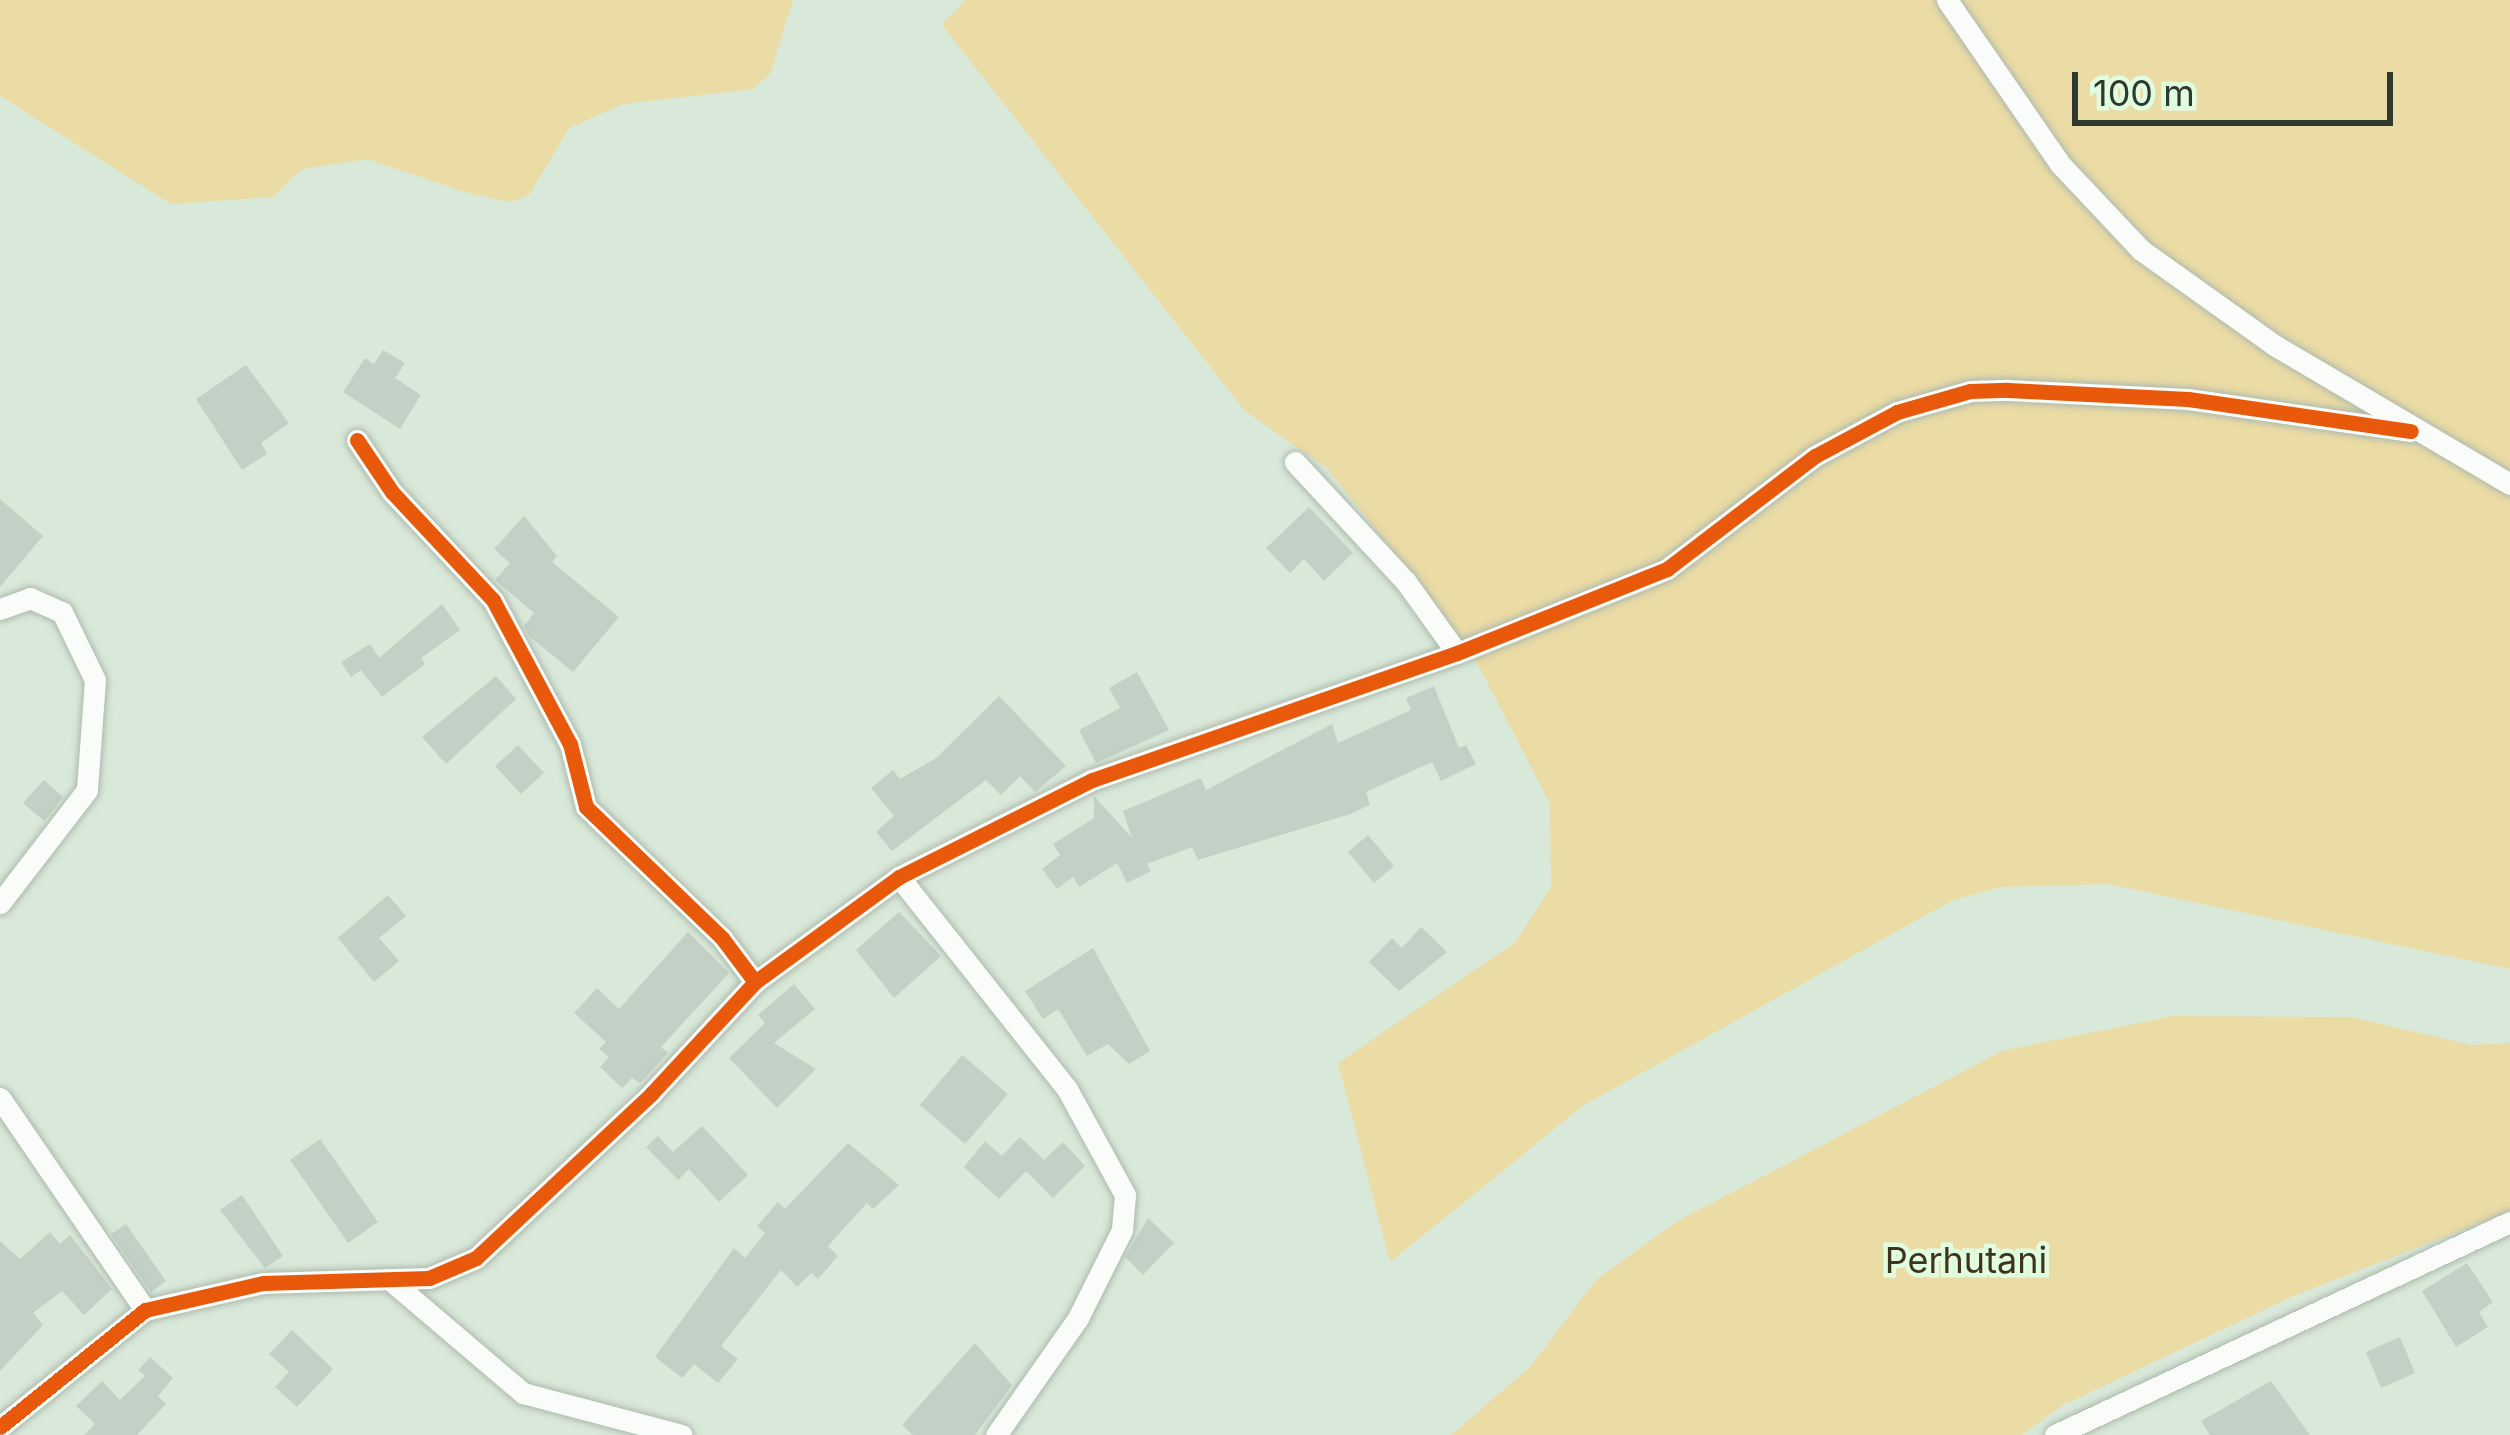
<!DOCTYPE html>
<style>
body{margin:0}
#map{position:relative;width:2510px;height:1435px;overflow:hidden;background:#d9e9d9;font-family:Inter,sans-serif}
div>[style]{position:absolute}
.green>*{inset:0;background:#ebdba4}
.building>*{inset:0;background:#c2d0c6}
.roads{filter:drop-shadow(0 0 3px #aebaae) drop-shadow(0 0 3px #aebaae)}
.minor>*{height:21px;margin:-10.5px;padding:0 10.5px;transform-origin:10.5px;border-radius:10.5px;background:#f9fcf9}
.cycleway>*{height:15px;margin:-7.5px;padding:0 7.5px;transform-origin:7.5px;border-radius:7.5px;background:#e8590c}
span{translate:-50% -50%;white-space:nowrap;text-align:center;line-height:1.15;-webkit-text-stroke:9px #e1fddf;paint-order:stroke}
.park-label{font-size:36px;color:#3e331c}
.scale{position:absolute;left:2072px;top:72px;width:321px;height:54px;box-sizing:border-box;border:6px solid #2f3a2f;border-top:0;padding-left:15px;font-size:36px;line-height:42px;white-space:nowrap;color:#2f3a2f;-webkit-text-stroke:9px #e1fddf;paint-order:stroke}
</style>
<div id="map">
<div class="green">
<div style="clip-path:polygon(0 0,793px 0,770px 74px,753px 89px,623px 104px,569px 128px,529px 195px,510px 202px,471px 194px,367px 159px,302px 169px,273px 197px,171px 204px,0 96px)"></div>
<div style="clip-path:polygon(965px 0,2510px 0,2510px 969px,2108px 884px,2001px 887px,1953px 900px,1584px 1105px,1390px 1262px,1338px 1063px,1516px 942px,1551px 887px,1550px 804px,1481px 670px,1434px 603px,1327px 468px,1245px 411px,942px 25px)"></div>
<div style="clip-path:polygon(2173px 1016px,2351px 1017px,2471px 1045px,2510px 1043px,2510px 1211px,2291px 1297px,2063px 1405px,2021px 1435px,1451px 1435px,1530px 1367px,1596px 1280px,1676px 1222px,2002px 1051px)"></div>
</div>
<div class="building">
<div style="clip-path:polygon(383px 350px,405px 363px,395px 378px,421px 395px,400px 429px,343px 392px,365px 358px,374px 364px)"></div>
<div style="clip-path:polygon(246px 365px,289px 423px,261px 443px,267px 454px,242px 470px,196px 399px)"></div>
<div style="clip-path:polygon(0 499px,43px 536px,0 587px)"></div>
<div style="clip-path:polygon(1309px 507px,1353px 553px,1324px 581px,1304px 559px,1290px 573px,1266px 548px)"></div>
<div style="clip-path:polygon(524px 516px,557px 556px,552px 562px,619px 617px,573px 672px,529px 636px,524px 626px,534px 613px,495px 580px,510px 563px,494px 549px)"></div>
<div style="clip-path:polygon(442px 604px,460px 630px,421px 658px,425px 664px,382px 697px,361px 670px,351px 677px,341px 662px,370px 644px,379px 658px)"></div>
<div style="clip-path:polygon(1137px 672px,1169px 730px,1096px 763px,1079px 730px,1120px 708px,1109px 688px)"></div>
<div style="clip-path:polygon(496px 676px,516px 699px,446px 764px,422px 737px)"></div>
<div style="clip-path:polygon(1434px 686px,1459px 748px,1466px 745px,1476px 764px,1441px 781px,1432px 762px,1366px 792px,1370px 805px,1350px 814px,1198px 860px,1192px 847px,1147px 864px,1151px 871px,1127px 883px,1117px 863px,1079px 887px,1073px 877px,1057px 889px,1042px 869px,1060px 855px,1053px 844px,1094px 818px,1094px 796px,1132px 838px,1123px 811px,1201px 778px,1206px 790px,1332px 724px,1338px 743px,1411px 710px,1406px 698px)"></div>
<div style="clip-path:polygon(999px 696px,1066px 766px,1035px 792px,1020px 776px,1001px 795px,986px 780px,892px 851px,876px 832px,894px 816px,871px 788px,893px 770px,900px 779px,936px 758px)"></div>
<div style="clip-path:polygon(518px 745px,544px 773px,521px 794px,495px 766px)"></div>
<div style="clip-path:polygon(44px 780px,63px 797px,44px 821px,23px 803px)"></div>
<div style="clip-path:polygon(1368px 835px,1394px 866px,1374px 883px,1348px 852px)"></div>
<div style="clip-path:polygon(388px 895px,406px 916px,379px 938px,399px 961px,374px 982px,338px 938px)"></div>
<div style="clip-path:polygon(899px 912px,941px 956px,894px 998px,856px 950px)"></div>
<div style="clip-path:polygon(1421px 927px,1447px 952px,1399px 991px,1369px 962px,1392px 938px,1402px 948px)"></div>
<div style="clip-path:polygon(688px 932px,729px 973px,661px 1047px,668px 1053px,640px 1083px,632px 1078px,622px 1088px,600px 1067px,609px 1057px,599px 1049px,606px 1042px,574px 1013px,597px 988px,619px 1009px)"></div>
<div style="clip-path:polygon(1093px 948px,1150px 1051px,1129px 1064px,1108px 1044px,1087px 1056px,1058px 1009px,1043px 1019px,1025px 991px)"></div>
<div style="clip-path:polygon(794px 984px,815px 1009px,774px 1043px,816px 1069px,777px 1108px,729px 1058px,765px 1023px,758px 1015px)"></div>
<div style="clip-path:polygon(962px 1055px,1008px 1094px,965px 1144px,920px 1105px)"></div>
<div style="clip-path:polygon(702px 1126px,748px 1175px,719px 1202px,689px 1169px,678px 1180px,646px 1147px,658px 1136px,673px 1152px)"></div>
<div style="clip-path:polygon(1020px 1137px,1044px 1160px,1063px 1142px,1085px 1166px,1053px 1198px,1026px 1171px,999px 1199px,964px 1167px,985px 1141px,1002px 1156px)"></div>
<div style="clip-path:polygon(320px 1139px,378px 1222px,348px 1243px,290px 1160px)"></div>
<div style="clip-path:polygon(848px 1143px,899px 1185px,873px 1209px,867px 1203px,828px 1246px,838px 1256px,818px 1279px,811px 1273px,797px 1287px,781px 1270px,721px 1346px,738px 1359px,718px 1383px,694px 1364px,682px 1378px,655px 1357px,734px 1248px,745px 1258px,765px 1233px,757px 1226px,778px 1202px,785px 1209px)"></div>
<div style="clip-path:polygon(242px 1195px,283px 1256px,265px 1268px,220px 1210px)"></div>
<div style="clip-path:polygon(1148px 1218px,1174px 1243px,1143px 1275px,1125px 1257px)"></div>
<div style="clip-path:polygon(126px 1224px,166px 1281px,151px 1292px,111px 1234px)"></div>
<div style="clip-path:polygon(50px 1232px,60px 1244px,70px 1235px,112px 1289px,84px 1315px,62px 1291px,33px 1313px,43px 1325px,0 1371px,0 1241px,20px 1259px)"></div>
<div style="clip-path:polygon(2467px 1263px,2493px 1302px,2479px 1312px,2488px 1327px,2456px 1347px,2422px 1291px)"></div>
<div style="clip-path:polygon(292px 1330px,333px 1369px,297px 1407px,275px 1387px,289px 1372px,269px 1354px)"></div>
<div style="clip-path:polygon(2400px 1337px,2415px 1373px,2381px 1388px,2366px 1352px)"></div>
<div style="clip-path:polygon(975px 1343px,1012px 1385px,975px 1435px,913px 1435px,902px 1425px)"></div>
<div style="clip-path:polygon(150px 1357px,173px 1378px,158px 1396px,166px 1404px,137px 1435px,84px 1435px,95px 1424px,76px 1406px,102px 1381px,120px 1400px,145px 1376px,138px 1370px)"></div>
<div style="clip-path:polygon(2271px 1381px,2310px 1435px,2210px 1435px,2201px 1421px)"></div>
</div>
<div class="roads">
<div class="minor">
<div style="left:1947px;top:0;width:199px;rotate:55.4deg"></div>
<div style="left:2060px;top:164px;width:118px;rotate:46.7deg"></div>
<div style="left:2141px;top:250px;width:163px;rotate:35.5deg"></div>
<div style="left:2274px;top:345px;width:274px;rotate:30.5deg"></div>
<div style="left:357px;top:440px;width:63px;rotate:56.1deg"></div>
<div style="left:392px;top:492px;width:148px;rotate:46.9deg"></div>
<div style="left:493px;top:600px;width:163px;rotate:61.9deg"></div>
<div style="left:570px;top:744px;width:65px;rotate:75.7deg"></div>
<div style="left:586px;top:807px;width:189px;rotate:43.9deg"></div>
<div style="left:722px;top:938px;width:55px;rotate:53.1deg"></div>
<div style="left:1295px;top:462px;width:163px;rotate:47.2deg"></div>
<div style="left:1406px;top:582px;width:87px;rotate:54.3deg"></div>
<div style="left:0;top:609px;width:32px;rotate:-20deg"></div>
<div style="left:30px;top:598px;width:35px;rotate:24deg"></div>
<div style="left:62px;top:612px;width:76px;rotate:64.1deg"></div>
<div style="left:95px;top:680px;width:110px;rotate:94.2deg"></div>
<div style="left:87px;top:790px;width:143px;rotate:127.6deg"></div>
<div style="left:899px;top:877px;width:270px;rotate:51.6deg"></div>
<div style="left:1067px;top:1089px;width:121px;rotate:61.3deg"></div>
<div style="left:1125px;top:1195px;width:35px;rotate:95deg"></div>
<div style="left:1122px;top:1230px;width:98px;rotate:116.6deg"></div>
<div style="left:1078px;top:1318px;width:143px;rotate:125deg"></div>
<div style="left:0;top:1098px;width:257px;rotate:55.6deg"></div>
<div style="left:389px;top:1279px;width:176px;rotate:40.4deg"></div>
<div style="left:523px;top:1393px;width:164px;rotate:14.8deg"></div>
<div style="left:0;top:1427px;width:186px;rotate:-38.9deg"></div>
<div style="left:145px;top:1310px;width:121px;rotate:-12.9deg"></div>
<div style="left:263px;top:1283px;width:166px;rotate:-1.7deg"></div>
<div style="left:429px;top:1278px;width:51px;rotate:-23.1deg"></div>
<div style="left:476px;top:1258px;width:240px;rotate:-43.1deg"></div>
<div style="left:651px;top:1094px;width:153px;rotate:-47.1deg"></div>
<div style="left:755px;top:982px;width:178px;rotate:-36.1deg"></div>
<div style="left:899px;top:877px;width:216px;rotate:-26.7deg"></div>
<div style="left:1092px;top:780px;width:386px;rotate:-19.2deg"></div>
<div style="left:1457px;top:653px;width:226px;rotate:-21.8deg"></div>
<div style="left:1667px;top:569px;width:186px;rotate:-37.4deg"></div>
<div style="left:1815px;top:456px;width:93px;rotate:-28.2deg"></div>
<div style="left:1897px;top:412px;width:76px;rotate:-16deg"></div>
<div style="left:1970px;top:391px;width:38px;rotate:-2deg"></div>
<div style="left:2008px;top:390px;width:180px;rotate:2.9deg"></div>
<div style="left:2188px;top:399px;width:225px;rotate:8.2deg"></div>
<div style="left:2055px;top:1435px;width:502px;rotate:-25.09deg"></div>
</div>
</div>
<div class="cycleway">
<div style="left:357px;top:440px;width:63px;rotate:56.1deg"></div>
<div style="left:392px;top:492px;width:148px;rotate:46.9deg"></div>
<div style="left:493px;top:600px;width:163px;rotate:61.9deg"></div>
<div style="left:570px;top:744px;width:65px;rotate:75.7deg"></div>
<div style="left:586px;top:807px;width:189px;rotate:43.9deg"></div>
<div style="left:722px;top:938px;width:55px;rotate:53.1deg"></div>
<div style="left:0;top:1427px;width:186px;rotate:-38.9deg"></div>
<div style="left:145px;top:1310px;width:121px;rotate:-12.9deg"></div>
<div style="left:263px;top:1283px;width:166px;rotate:-1.7deg"></div>
<div style="left:429px;top:1278px;width:51px;rotate:-23.1deg"></div>
<div style="left:476px;top:1258px;width:240px;rotate:-43.1deg"></div>
<div style="left:651px;top:1094px;width:153px;rotate:-47.1deg"></div>
<div style="left:755px;top:982px;width:178px;rotate:-36.1deg"></div>
<div style="left:899px;top:877px;width:216px;rotate:-26.7deg"></div>
<div style="left:1092px;top:780px;width:386px;rotate:-19.2deg"></div>
<div style="left:1457px;top:653px;width:226px;rotate:-21.8deg"></div>
<div style="left:1667px;top:569px;width:186px;rotate:-37.4deg"></div>
<div style="left:1815px;top:456px;width:93px;rotate:-28.2deg"></div>
<div style="left:1897px;top:412px;width:76px;rotate:-16deg"></div>
<div style="left:1970px;top:391px;width:38px;rotate:-2deg"></div>
<div style="left:2008px;top:390px;width:180px;rotate:2.9deg"></div>
<div style="left:2188px;top:399px;width:225px;rotate:8.2deg"></div>
</div>
<div class="park-label">
<span style="left:1966px;top:1261px">Perhutani</span>
</div>
<div class="scale">100 m</div>
</div>
